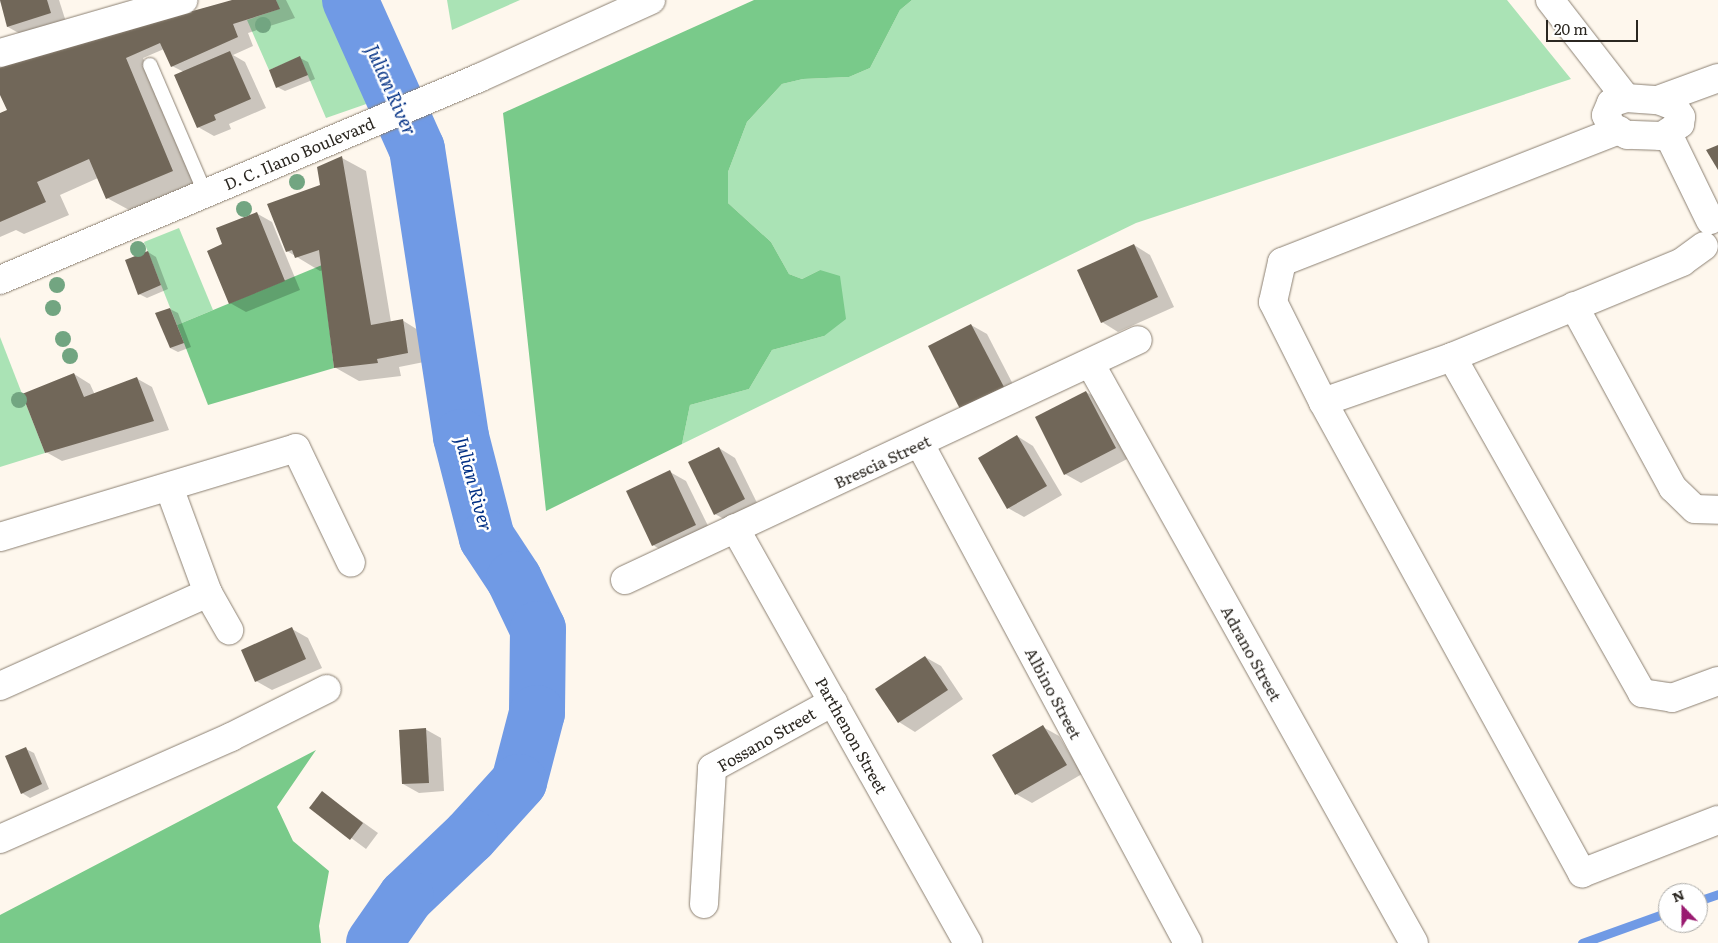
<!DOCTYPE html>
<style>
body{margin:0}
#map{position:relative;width:1718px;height:943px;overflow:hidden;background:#fef7ed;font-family:Literata,serif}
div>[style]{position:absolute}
.green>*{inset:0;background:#aae3b5}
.forest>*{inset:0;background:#79ca8a}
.shadow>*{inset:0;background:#0003}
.stream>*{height:9px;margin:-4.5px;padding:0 4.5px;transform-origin:4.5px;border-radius:4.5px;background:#709ae5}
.river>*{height:56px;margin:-28px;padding:0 28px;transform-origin:28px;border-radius:28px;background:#709ae5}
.building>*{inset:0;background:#716759}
.roads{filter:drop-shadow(0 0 1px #8c8173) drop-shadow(0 0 1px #8c8173)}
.lane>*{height:14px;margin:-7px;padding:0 7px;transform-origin:7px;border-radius:7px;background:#fff}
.street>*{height:28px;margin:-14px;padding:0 14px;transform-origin:14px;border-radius:14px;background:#fff}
.secondary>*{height:28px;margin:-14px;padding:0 14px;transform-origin:14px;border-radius:14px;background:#fff}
.trees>*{width:16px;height:16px;margin:-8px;border-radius:50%;background:#72a581}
span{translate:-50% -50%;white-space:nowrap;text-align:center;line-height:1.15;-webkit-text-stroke:5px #fff;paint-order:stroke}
.street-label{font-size:16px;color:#2b2721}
.water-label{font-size:18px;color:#002f84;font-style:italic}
.north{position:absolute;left:1658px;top:883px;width:50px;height:50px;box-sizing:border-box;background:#fff;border:1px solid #aaa9a6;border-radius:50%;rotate:338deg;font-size:14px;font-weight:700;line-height:20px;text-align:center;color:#2b2721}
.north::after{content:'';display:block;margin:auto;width:18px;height:22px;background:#991a70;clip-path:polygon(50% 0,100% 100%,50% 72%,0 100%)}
.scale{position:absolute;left:1546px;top:20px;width:92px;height:22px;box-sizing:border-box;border:2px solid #2b2721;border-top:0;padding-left:6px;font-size:15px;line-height:18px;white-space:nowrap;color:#2b2721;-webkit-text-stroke:4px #fff;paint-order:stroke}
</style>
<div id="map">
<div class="green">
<div style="clip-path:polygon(276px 0,326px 0,372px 102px,326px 118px,300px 57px,269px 70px,247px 20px,279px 9px)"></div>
<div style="clip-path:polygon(447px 0,520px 0,452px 30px)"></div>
<div style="clip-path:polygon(912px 0,1507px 0,1571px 79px,1136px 223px,682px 444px,690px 405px,749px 389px,772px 350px,824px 336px,820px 270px,802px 279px,789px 274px,771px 242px,728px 203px,728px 172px,747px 122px,782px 84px,803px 79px,849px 77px,870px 68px,900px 10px)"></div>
<div style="clip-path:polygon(179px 228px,213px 310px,177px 325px,144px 242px)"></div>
<div style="clip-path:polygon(0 337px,45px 453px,0 467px)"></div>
</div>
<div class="forest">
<div style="clip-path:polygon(754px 0,912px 0,900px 10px,870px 68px,849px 77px,803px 79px,782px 84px,747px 122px,728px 172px,728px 203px,771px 242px,789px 274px,802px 279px,820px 270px,840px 276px,846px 319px,824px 336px,772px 350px,749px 389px,690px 405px,682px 444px,546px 511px,503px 113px)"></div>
<div style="clip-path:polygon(322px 265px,334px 368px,208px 405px,177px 325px)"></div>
<div style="clip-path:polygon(316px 750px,277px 807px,293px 841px,329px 871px,319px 926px,321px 943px,0 943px,0 915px)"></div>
</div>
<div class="shadow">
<div style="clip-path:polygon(0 0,59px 0,66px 22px,24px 36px,8px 27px)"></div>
<div style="clip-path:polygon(236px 0,286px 0,295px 18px,248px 33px,253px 46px,233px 55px,245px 62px,266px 108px,229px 124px,231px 129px,214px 136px,198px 127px,184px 72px,172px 66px,164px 49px,143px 58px,195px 185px,131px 211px,107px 198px,98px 178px,60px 195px,69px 215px,24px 234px,16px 230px,0 237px,0 114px,8px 111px,0 91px,151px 22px)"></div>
<div style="clip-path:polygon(300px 58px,308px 62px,315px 79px,285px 91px,277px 87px)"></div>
<div style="clip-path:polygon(342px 158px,366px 171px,391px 322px,402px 320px,418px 330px,424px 362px,399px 367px,401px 376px,359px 381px,336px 368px,323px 270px,320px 271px,287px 251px,321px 185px)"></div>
<div style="clip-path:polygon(256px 213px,272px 222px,300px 290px,246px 312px,230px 303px,224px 245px)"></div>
<div style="clip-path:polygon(1134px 245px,1150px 255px,1174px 307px,1118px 332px,1102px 322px)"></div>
<div style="clip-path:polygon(148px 252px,156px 257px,168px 289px,147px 298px,139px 294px)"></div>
<div style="clip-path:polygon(170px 309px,178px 313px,191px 347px,178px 352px,170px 348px)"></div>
<div style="clip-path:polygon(971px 325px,987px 334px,1019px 396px,977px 417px)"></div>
<div style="clip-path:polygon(74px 374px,90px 384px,95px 395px,136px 378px,152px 387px,169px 430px,62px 461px,46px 452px)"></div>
<div style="clip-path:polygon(1086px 392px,1102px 401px,1131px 457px,1081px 483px,1065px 474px)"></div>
<div style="clip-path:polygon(1017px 436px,1033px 446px,1062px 495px,1024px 517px,1008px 508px)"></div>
<div style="clip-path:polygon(719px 448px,735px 458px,760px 509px,731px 523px,715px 514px)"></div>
<div style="clip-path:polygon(670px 472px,686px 481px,712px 534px,669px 555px,653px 545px)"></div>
<div style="clip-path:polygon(292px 629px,308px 638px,322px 668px,272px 690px,256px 681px)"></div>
<div style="clip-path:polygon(925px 657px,941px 666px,963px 699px,915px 732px,899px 722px,877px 689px)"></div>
<div style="clip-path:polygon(1043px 727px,1059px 736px,1082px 774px,1032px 803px,1016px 794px)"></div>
<div style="clip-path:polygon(425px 729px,441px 738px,444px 791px,419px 793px,403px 784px)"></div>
<div style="clip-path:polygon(26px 749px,34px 753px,49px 789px,30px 798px,22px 793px)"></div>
<div style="clip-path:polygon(322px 793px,378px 833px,366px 849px,311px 808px)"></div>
</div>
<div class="stream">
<div style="left:1698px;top:901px;width:21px;rotate:-19deg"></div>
<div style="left:1582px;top:943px;width:91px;rotate:-19.8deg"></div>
</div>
<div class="river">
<div style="left:350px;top:0;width:163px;rotate:65.8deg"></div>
<div style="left:417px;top:149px;width:291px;rotate:81.3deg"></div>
<div style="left:461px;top:437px;width:104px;rotate:75.6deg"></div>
<div style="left:487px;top:538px;width:49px;rotate:56.6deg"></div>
<div style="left:514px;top:579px;width:55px;rotate:64.4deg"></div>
<div style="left:538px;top:629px;width:84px;rotate:90.7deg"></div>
<div style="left:537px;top:713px;width:71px;rotate:104.6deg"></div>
<div style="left:519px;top:782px;width:73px;rotate:132.2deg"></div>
<div style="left:470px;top:836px;width:88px;rotate:136.4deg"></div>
<div style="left:406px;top:897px;width:56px;rotate:124.8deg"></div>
</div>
<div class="building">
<div style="clip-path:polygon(0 0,47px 0,51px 13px,7px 27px)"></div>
<div style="clip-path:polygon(232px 0,276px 0,280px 9px,233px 24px,238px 37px,171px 67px,160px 43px,126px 58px,173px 171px,106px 199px,89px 159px,37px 182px,46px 202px,0 222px,0 113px,7px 110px,0 95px,0 65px)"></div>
<div style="clip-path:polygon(230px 51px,251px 99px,214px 115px,216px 120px,197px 128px,174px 75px)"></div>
<div style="clip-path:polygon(300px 56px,308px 75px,276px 88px,269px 70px)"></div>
<div style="clip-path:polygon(1718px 145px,1718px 170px,1706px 150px)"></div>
<div style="clip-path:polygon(342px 156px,371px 325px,403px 319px,408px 353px,377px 359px,378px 363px,334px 368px,319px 250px,295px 258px,292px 250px,286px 252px,267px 204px,320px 185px,317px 167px)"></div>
<div style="clip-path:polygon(257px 212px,285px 281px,229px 304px,207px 251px,222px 244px,216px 228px)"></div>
<div style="clip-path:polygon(1134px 244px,1158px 297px,1101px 323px,1077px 270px)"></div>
<div style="clip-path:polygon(148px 251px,161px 285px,138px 295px,125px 260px)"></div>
<div style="clip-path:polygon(170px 308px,184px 343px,170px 348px,155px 313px)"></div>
<div style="clip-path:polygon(971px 324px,1004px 387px,960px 409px,928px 346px)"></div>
<div style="clip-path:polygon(74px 373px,84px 397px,137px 377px,154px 421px,45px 453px,22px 394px)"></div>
<div style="clip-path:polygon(1086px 391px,1116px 448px,1064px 475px,1035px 417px)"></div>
<div style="clip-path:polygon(1017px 435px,1047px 486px,1007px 509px,978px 458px)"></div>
<div style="clip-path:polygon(719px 447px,745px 499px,714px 515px,688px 462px)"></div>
<div style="clip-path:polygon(670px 470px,696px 525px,652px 546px,626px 491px)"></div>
<div style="clip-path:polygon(292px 627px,306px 659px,255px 682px,241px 650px)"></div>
<div style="clip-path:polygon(925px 656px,948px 690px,898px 723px,875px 689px)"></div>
<div style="clip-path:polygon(1043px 725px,1067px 765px,1015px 795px,992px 755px)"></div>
<div style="clip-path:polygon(426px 728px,429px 783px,402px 784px,399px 730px)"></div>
<div style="clip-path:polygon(26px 747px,42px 784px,21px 794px,5px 756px)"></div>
<div style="clip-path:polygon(322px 791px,363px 823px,350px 840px,309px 808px)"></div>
</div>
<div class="roads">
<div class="lane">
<div style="left:150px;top:65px;width:139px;rotate:66.7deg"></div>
</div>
<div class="street">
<div style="left:1550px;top:0;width:124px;rotate:52.2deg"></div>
<div style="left:1626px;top:98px;width:32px;rotate:4deg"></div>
<div style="left:1658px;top:100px;width:17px;rotate:21deg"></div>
<div style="left:1674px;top:106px;width:13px;rotate:58deg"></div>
<div style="left:1681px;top:117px;width:7px;rotate:98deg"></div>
<div style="left:1680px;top:124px;width:22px;rotate:146deg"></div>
<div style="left:1662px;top:136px;width:35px;rotate:-178deg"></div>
<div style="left:1627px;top:135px;width:17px;rotate:-152deg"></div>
<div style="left:1612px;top:127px;width:13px;rotate:-117deg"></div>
<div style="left:1606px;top:115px;width:13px;rotate:-67deg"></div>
<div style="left:1611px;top:103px;width:16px;rotate:-18deg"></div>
<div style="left:0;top:53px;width:191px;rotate:-16.1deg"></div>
<div style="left:1658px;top:100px;width:64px;rotate:-20.1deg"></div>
<div style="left:1619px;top:130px;width:362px;rotate:158.6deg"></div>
<div style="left:1282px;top:262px;width:41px;rotate:102.7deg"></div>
<div style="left:1273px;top:302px;width:112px;rotate:63.4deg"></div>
<div style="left:1323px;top:402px;width:538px;rotate:61.19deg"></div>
<div style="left:1582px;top:873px;width:146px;rotate:-21.3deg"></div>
<div style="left:1668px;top:134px;width:96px;rotate:64deg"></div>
<div style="left:1574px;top:306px;width:207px;rotate:61.5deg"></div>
<div style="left:1673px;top:488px;width:30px;rotate:44deg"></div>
<div style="left:1695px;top:509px;width:23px;rotate:2deg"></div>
<div style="left:1452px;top:357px;width:386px;rotate:60.5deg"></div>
<div style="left:1642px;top:693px;width:30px;rotate:9deg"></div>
<div style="left:1672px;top:698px;width:49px;rotate:-20.3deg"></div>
<div style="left:1090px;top:363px;width:664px;rotate:60.81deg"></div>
<div style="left:1323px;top:402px;width:137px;rotate:-19.2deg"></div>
<div style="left:1452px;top:357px;width:249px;rotate:-22.4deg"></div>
<div style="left:1682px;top:262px;width:27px;rotate:-36deg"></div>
<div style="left:920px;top:444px;width:566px;rotate:61.76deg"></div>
<div style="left:169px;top:487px;width:113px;rotate:69.8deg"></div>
<div style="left:208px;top:593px;width:43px;rotate:60.4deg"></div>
<div style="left:735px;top:528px;width:476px;rotate:60.7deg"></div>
<div style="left:0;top:537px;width:309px;rotate:-16.7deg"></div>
<div style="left:296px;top:448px;width:127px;rotate:64.4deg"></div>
<div style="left:625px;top:580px;width:566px;rotate:-25.07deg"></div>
<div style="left:0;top:686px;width:228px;rotate:-24.1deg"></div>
<div style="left:0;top:839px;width:253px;rotate:-23.8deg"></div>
<div style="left:231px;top:737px;width:107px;rotate:-26.6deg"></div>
<div style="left:704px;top:904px;width:136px;rotate:-86.6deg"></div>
<div style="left:712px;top:768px;width:138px;rotate:-28.6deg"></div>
</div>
<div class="secondary">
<div style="left:0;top:280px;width:520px;rotate:-22.87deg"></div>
<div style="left:479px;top:78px;width:189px;rotate:-24.4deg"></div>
</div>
</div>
<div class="trees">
<div style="left:263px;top:25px"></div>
<div style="left:297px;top:182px"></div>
<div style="left:244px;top:209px"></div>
<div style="left:138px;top:249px"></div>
<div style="left:57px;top:285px"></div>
<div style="left:53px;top:308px"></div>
<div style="left:63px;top:339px"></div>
<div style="left:70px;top:356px"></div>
<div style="left:19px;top:400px"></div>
</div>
<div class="street-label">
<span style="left:299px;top:153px;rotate:-23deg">D. C. Ilano Boulevard</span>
<span style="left:882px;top:461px;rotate:-25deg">Brescia Street</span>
<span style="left:1252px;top:653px;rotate:61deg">Adrano Street</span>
<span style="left:1054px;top:693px;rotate:62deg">Albino Street</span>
<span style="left:852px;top:735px;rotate:61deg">Parthenon Street</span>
<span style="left:766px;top:739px;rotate:-30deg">Fossano Street</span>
</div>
<div class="water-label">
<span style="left:391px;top:90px;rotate:66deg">Julian River</span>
<span style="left:474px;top:484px;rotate:75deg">Julian River</span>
</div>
<div class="north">N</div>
<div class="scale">20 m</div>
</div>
